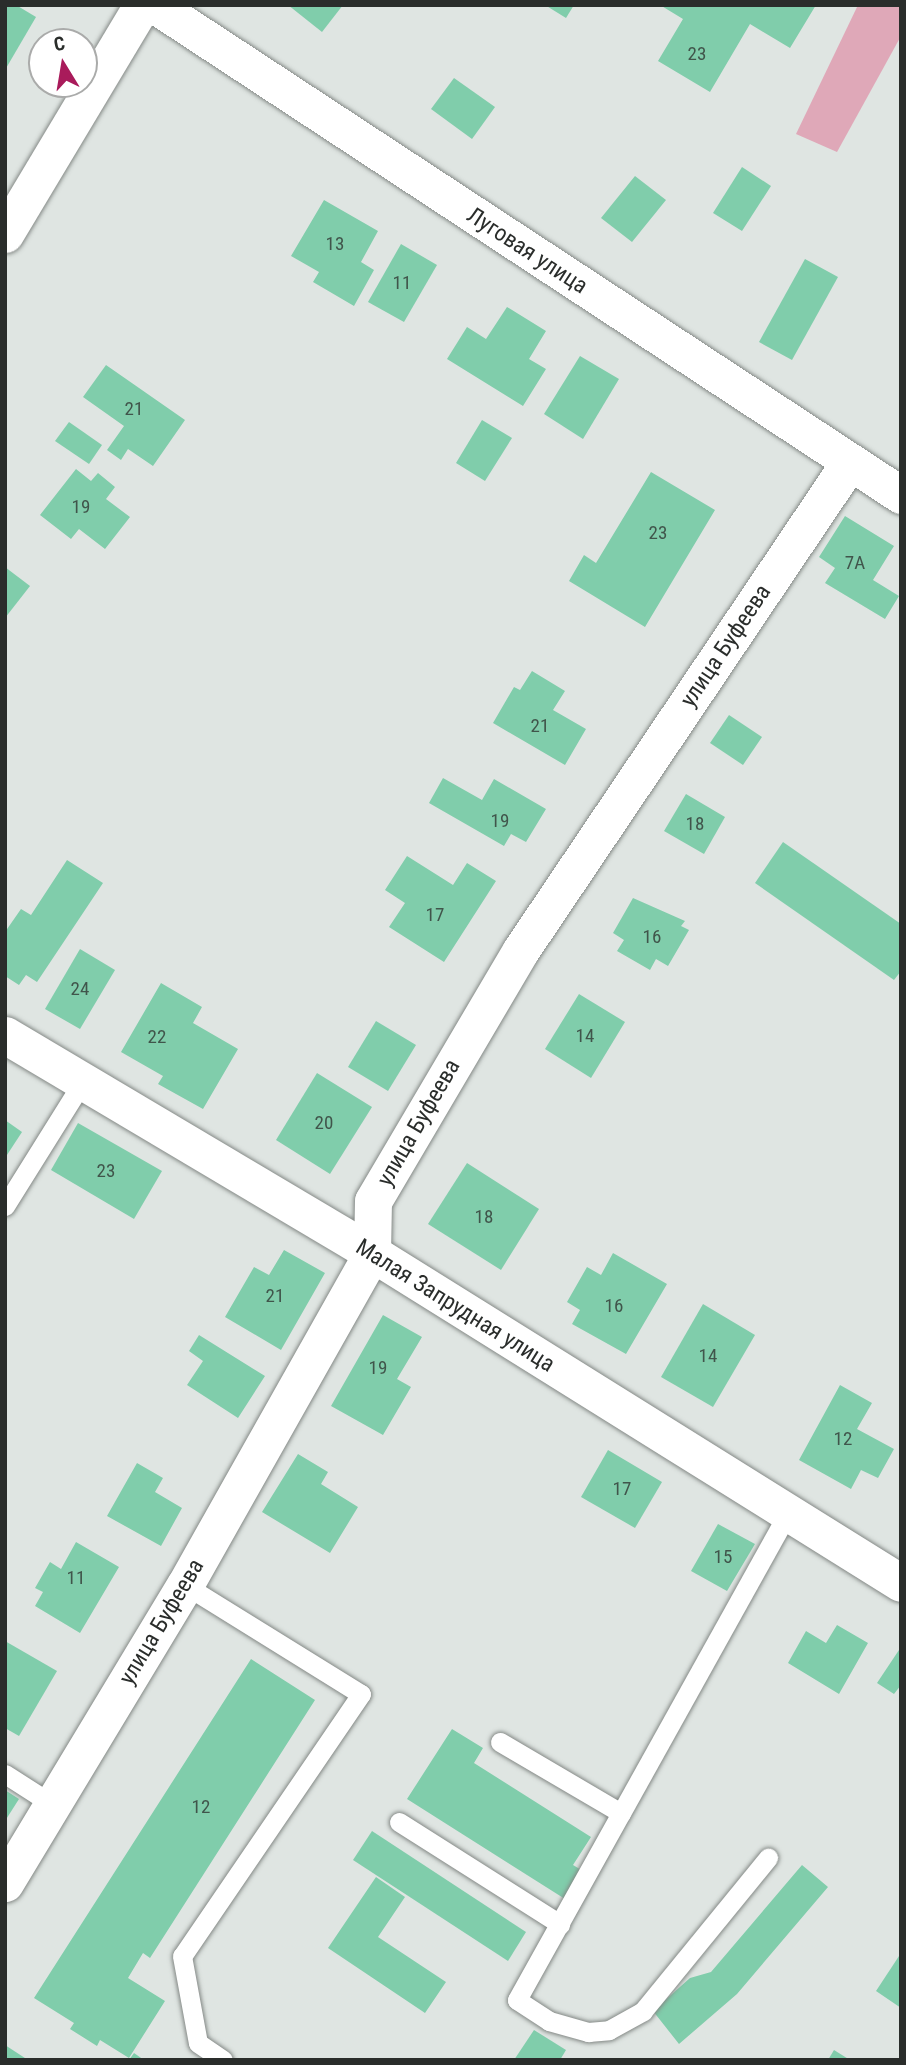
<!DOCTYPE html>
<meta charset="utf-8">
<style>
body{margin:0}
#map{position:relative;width:906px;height:2065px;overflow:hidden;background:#dfe5e2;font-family:"Roboto Condensed",sans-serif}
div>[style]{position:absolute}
.green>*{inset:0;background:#dfa8b8}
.building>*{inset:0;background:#80cdab}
.roads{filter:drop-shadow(0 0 2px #848986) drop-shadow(0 0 2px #848986)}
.service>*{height:19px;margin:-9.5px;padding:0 9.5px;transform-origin:9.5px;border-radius:9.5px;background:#fff}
.minor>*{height:37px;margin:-18.5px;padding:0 18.5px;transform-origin:18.5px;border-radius:18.5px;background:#fff}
span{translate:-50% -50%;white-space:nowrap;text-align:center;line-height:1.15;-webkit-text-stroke:7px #fff;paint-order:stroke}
.number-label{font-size:19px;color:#40554b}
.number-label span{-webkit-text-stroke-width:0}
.street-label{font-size:23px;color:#2a2d2b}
.frame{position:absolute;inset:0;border:7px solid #2a2d2b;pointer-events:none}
.north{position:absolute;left:28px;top:28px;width:70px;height:70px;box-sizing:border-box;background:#fff;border:2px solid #aaabaa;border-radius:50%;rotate:349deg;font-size:19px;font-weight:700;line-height:28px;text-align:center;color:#2a2d2b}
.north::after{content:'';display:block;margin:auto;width:24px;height:32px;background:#a91b5b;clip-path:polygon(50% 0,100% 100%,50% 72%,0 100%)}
</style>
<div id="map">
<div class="green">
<div style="clip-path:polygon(858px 5px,901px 5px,901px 36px,837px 152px,796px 134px)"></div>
</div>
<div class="building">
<div style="clip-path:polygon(5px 5px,16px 5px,36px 17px,5px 70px)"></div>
<div style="clip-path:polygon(288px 5px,343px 5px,322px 32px)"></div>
<div style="clip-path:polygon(545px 5px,574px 5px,566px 18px)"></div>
<div style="clip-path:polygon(660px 5px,816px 5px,790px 48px,750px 24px,710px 92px,658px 61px,683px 19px)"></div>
<div style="clip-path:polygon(454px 78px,495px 107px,472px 139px,431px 109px)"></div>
<div style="clip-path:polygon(742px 167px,771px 186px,742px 231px,713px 213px)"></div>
<div style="clip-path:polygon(635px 176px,666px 200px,632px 242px,601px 218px)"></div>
<div style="clip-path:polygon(324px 200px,378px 231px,361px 262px,374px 270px,354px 306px,313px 282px,319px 272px,291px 256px)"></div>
<div style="clip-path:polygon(401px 244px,437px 265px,404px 322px,368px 302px)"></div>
<div style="clip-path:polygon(805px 259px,838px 277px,792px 360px,759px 342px)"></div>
<div style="clip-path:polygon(507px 307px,546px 331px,529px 359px,546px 369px,523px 406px,447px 359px,467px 327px,486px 339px)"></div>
<div style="clip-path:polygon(580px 356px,619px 379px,583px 439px,544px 414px)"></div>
<div style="clip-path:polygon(106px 365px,185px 420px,153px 466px,128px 449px,121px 460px,107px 450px,124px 426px,83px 397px)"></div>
<div style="clip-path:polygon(482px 420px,512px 438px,485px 481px,456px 463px)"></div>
<div style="clip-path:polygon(69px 422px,102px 445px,89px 464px,55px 441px)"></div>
<div style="clip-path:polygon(76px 469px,91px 481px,98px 473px,115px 487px,106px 499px,130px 517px,105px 549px,79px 529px,71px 539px,40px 515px)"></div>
<div style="clip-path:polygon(651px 472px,715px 510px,645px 627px,569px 581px,584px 555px,596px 563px)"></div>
<div style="clip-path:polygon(845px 516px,894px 546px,873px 580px,899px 596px,885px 619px,825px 583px,835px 568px,819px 557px)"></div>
<div style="clip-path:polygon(5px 567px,30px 586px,5px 618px)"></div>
<div style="clip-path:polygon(532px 671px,565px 691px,553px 710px,586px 729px,565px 765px,493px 723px,514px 687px,520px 690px)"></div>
<div style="clip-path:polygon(729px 715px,762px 737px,743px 765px,710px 743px)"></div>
<div style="clip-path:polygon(443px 778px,482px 800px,494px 779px,546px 809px,526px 842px,511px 834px,504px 846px,429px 803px)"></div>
<div style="clip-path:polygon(686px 794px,725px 817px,704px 854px,664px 831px)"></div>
<div style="clip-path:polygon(783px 842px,901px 924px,901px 971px,894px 980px,755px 883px)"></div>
<div style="clip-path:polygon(407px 856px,453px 885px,467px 863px,496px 881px,444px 962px,389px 927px,405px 903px,385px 890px)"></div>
<div style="clip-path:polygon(67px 860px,103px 883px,37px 982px,26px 975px,19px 985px,5px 976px,5px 932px,21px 909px,31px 915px)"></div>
<div style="clip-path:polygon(633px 898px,685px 921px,681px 926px,689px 930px,668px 966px,656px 959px,650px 970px,617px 951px,624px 940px,613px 933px)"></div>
<div style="clip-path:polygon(80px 949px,115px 970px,80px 1029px,45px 1009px)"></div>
<div style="clip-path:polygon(161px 983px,202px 1007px,193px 1023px,238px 1049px,203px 1109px,158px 1084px,163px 1076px,121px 1052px)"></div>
<div style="clip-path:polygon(579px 994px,625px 1022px,591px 1078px,545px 1049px)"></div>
<div style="clip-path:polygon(376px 1021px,416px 1045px,388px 1091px,348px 1067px)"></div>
<div style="clip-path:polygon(317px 1073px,372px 1107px,330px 1174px,276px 1140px)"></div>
<div style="clip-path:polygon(5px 1120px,22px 1132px,5px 1158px)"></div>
<div style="clip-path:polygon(78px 1123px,162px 1171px,134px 1219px,51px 1170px)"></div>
<div style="clip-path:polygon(467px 1163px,539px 1209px,501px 1270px,428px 1224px)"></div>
<div style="clip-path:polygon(284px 1250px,325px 1273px,281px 1350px,225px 1317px,254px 1267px,269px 1275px)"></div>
<div style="clip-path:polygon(613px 1253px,667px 1284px,626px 1354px,572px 1324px,580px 1310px,567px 1302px,587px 1267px,601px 1275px)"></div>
<div style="clip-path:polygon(703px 1304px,755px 1335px,713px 1407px,661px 1377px)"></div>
<div style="clip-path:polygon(383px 1315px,422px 1337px,397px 1379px,411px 1387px,383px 1435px,331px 1406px)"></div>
<div style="clip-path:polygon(199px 1335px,265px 1376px,238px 1418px,187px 1385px,203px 1361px,189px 1351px)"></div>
<div style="clip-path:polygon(840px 1385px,872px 1403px,857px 1429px,894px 1449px,878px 1478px,861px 1470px,851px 1489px,799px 1460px)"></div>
<div style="clip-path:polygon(608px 1450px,662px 1482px,635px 1528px,581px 1497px)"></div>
<div style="clip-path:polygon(298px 1454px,328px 1472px,321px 1484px,358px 1507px,330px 1553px,262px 1512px)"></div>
<div style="clip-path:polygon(137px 1463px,163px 1478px,155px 1492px,182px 1508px,161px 1546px,107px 1516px)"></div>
<div style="clip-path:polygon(718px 1524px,755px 1544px,727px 1591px,691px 1571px)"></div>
<div style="clip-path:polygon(76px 1542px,119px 1567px,80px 1633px,35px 1606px,43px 1592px,35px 1588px,50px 1562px,61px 1569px)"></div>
<div style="clip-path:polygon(837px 1625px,868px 1643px,839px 1694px,788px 1663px,806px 1631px,826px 1643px)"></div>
<div style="clip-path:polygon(5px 1641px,57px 1671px,19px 1736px,5px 1728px)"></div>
<div style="clip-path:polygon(901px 1647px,901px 1685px,894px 1694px,877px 1683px)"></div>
<div style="clip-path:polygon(251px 1659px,315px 1700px,150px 1958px,143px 1953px,128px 1978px,165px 2001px,129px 2058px,100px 2040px,97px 2046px,70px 2029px,74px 2023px,34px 1998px)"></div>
<div style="clip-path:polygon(452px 1729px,483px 1748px,474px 1763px,591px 1837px,573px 1865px,583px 1871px,565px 1899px,407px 1799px)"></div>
<div style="clip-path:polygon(5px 1790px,19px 1799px,5px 1821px)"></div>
<div style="clip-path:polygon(372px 1831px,526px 1932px,508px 1961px,353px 1860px)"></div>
<div style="clip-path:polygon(802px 1865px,828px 1887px,737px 1994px,679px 2044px,653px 2011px,690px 1978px,711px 1972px)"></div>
<div style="clip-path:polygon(376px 1877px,405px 1897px,378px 1937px,446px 1982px,425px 2013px,328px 1948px)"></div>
<div style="clip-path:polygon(901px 1953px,901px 2008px,876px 1991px)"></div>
<div style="clip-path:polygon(534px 2030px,566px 2050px,560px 2060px,514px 2060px)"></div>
<div style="clip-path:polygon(5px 2045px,28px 2060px,5px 2060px)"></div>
<div style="clip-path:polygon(834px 2050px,850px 2060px,828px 2060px)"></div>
<div style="clip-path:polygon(134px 2053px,144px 2060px,129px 2060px)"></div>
</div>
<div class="roads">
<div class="service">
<div style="left:5px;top:1206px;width:145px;rotate:-58deg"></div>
<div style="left:185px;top:1585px;width:207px;rotate:31.8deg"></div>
<div style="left:361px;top:1694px;width:317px;rotate:124.3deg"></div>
<div style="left:182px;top:1956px;width:88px;rotate:79.6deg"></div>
<div style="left:198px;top:2043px;width:30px;rotate:34deg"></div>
<div style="left:500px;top:1742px;width:140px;rotate:30.4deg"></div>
<div style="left:621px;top:1813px;width:214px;rotate:119.1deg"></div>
<div style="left:517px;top:2000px;width:38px;rotate:33deg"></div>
<div style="left:549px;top:2021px;width:41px;rotate:15.8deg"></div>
<div style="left:588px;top:2032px;width:21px;rotate:-5deg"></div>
<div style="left:609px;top:2030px;width:39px;rotate:-29deg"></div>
<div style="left:643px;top:2011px;width:198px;rotate:-50.8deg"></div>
<div style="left:5px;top:1774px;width:56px;rotate:32.6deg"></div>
<div style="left:621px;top:1813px;width:341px;rotate:-60.9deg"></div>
<div style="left:399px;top:1822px;width:191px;rotate:32.4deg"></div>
</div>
<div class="minor">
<div style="left:155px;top:5px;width:893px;rotate:33.3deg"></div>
<div style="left:5px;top:234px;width:267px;rotate:-59.1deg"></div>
<div style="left:5px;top:1035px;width:427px;rotate:30.7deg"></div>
<div style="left:372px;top:1253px;width:623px;rotate:31.96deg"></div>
<div style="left:5px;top:1883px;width:348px;rotate:-58.9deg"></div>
<div style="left:185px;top:1585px;width:381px;rotate:-60.6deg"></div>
<div style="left:372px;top:1253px;width:52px;rotate:-88.9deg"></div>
<div style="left:373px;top:1201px;width:291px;rotate:-59.5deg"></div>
<div style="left:521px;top:950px;width:587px;rotate:-56.04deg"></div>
</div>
</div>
<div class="number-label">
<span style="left:697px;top:54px">23</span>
<span style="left:335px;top:244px">13</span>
<span style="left:402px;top:283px">11</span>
<span style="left:134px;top:409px">21</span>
<span style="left:81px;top:507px">19</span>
<span style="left:658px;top:533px">23</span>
<span style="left:855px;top:563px">7А</span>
<span style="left:540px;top:726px">21</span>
<span style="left:500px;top:821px">19</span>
<span style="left:695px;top:824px">18</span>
<span style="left:435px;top:915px">17</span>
<span style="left:652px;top:937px">16</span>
<span style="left:80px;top:989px">24</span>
<span style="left:585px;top:1036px">14</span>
<span style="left:157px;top:1037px">22</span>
<span style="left:324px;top:1123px">20</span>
<span style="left:106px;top:1171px">23</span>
<span style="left:484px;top:1217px">18</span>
<span style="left:275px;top:1296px">21</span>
<span style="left:614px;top:1306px">16</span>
<span style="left:708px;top:1356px">14</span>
<span style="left:378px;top:1368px">19</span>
<span style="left:843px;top:1439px">12</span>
<span style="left:622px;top:1489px">17</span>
<span style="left:723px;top:1557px">15</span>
<span style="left:76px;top:1578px">11</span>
<span style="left:201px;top:1807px">12</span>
</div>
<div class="street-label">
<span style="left:527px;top:251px;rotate:33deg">Луговая улица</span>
<span style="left:726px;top:646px;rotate:-56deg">улица Буфеева</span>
<span style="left:419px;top:1123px;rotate:-60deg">улица Буфеева</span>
<span style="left:455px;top:1306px;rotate:32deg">Малая Запрудная улица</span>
<span style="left:162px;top:1622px;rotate:-59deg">улица Буфеева</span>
</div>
<div class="frame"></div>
<div class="north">С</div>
</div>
